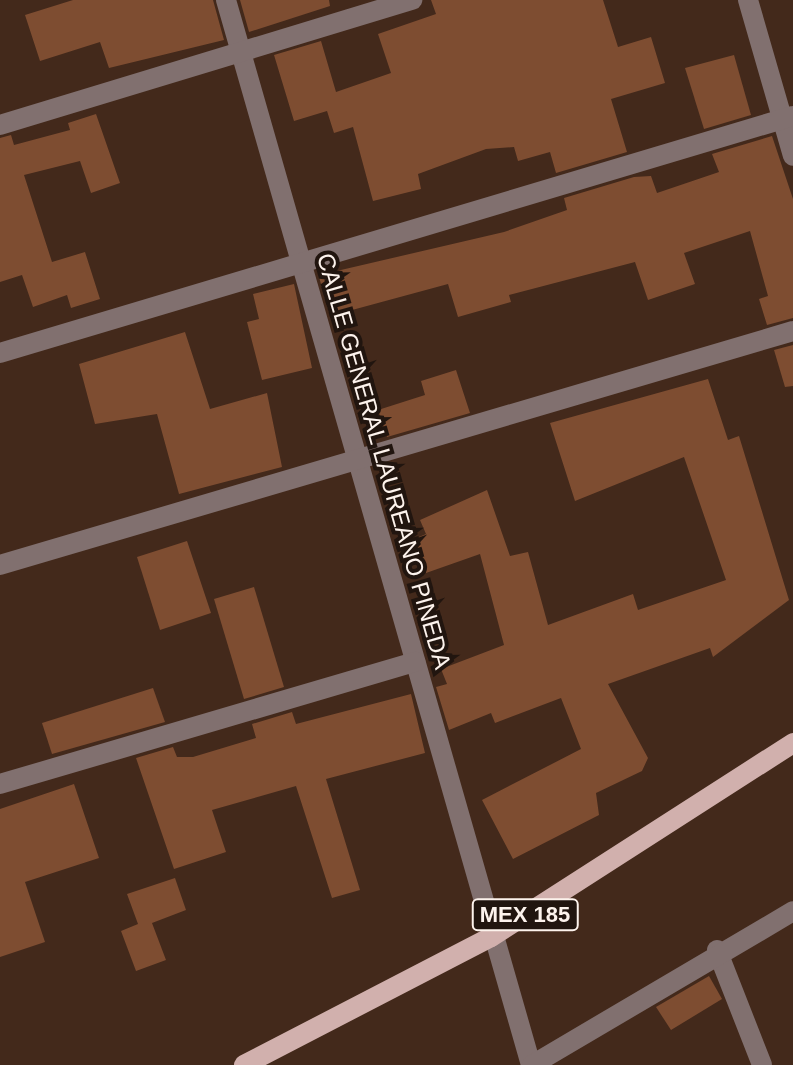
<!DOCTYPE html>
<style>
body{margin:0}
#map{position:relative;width:793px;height:1065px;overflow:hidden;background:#43291b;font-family:Helvetica,sans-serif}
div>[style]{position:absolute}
.building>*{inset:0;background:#7e4d31}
.minor>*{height:20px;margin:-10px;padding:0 10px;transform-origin:10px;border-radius:10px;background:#81706f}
.primary>*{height:20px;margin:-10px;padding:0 10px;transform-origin:10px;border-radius:10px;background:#d1b0ad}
span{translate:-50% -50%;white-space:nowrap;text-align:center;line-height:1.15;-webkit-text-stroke:8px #21150f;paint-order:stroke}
.shield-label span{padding:2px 6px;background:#21150f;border:2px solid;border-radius:6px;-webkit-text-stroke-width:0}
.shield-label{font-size:22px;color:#fdf3ed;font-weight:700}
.street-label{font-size:24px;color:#fdf3ed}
</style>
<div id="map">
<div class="building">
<div style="clip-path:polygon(73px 0,213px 0,224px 40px,109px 68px,100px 42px,40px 61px,25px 15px)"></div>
<div style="clip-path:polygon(240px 0,329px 0,330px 6px,249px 32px)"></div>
<div style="clip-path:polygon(431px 0,603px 0,618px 47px,651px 37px,665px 83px,611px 99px,627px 152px,556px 173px,550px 152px,518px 161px,514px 147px,486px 149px,418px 174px,421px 189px,373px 201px,353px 127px,334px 133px,327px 111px,294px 121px,274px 55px,321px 41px,336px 92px,391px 73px,378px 34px,436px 14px)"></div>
<div style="clip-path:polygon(734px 55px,751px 115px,704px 129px,685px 68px)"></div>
<div style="clip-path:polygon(96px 114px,120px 183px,91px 193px,80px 161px,24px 175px,52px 262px,85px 252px,100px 299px,71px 308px,67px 295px,33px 307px,22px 275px,0 282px,0 138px,11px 135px,14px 145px,70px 130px,68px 123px)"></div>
<div style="clip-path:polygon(772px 136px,793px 199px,793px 318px,767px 325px,759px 299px,768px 296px,750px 231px,684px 253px,695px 284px,648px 300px,635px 262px,509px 295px,511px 302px,458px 317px,448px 284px,330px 316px,319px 277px,328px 273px,504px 232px,567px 210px,564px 198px,634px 177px,651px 176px,657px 193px,719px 172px,712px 154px)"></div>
<div style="clip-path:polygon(294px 284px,312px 368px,262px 380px,247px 322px,259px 319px,253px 294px)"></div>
<div style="clip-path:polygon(185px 332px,210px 409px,267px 393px,282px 467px,179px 494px,157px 414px,95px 424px,79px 364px)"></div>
<div style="clip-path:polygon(793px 345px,793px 386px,785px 387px,774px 350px)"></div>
<div style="clip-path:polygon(456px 370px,470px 413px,387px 437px,378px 410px,425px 395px,421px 381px)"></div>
<div style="clip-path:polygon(708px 379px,728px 440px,739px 436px,789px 600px,713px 657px,710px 648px,608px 684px,648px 758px,642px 771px,596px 793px,599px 815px,513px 859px,482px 800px,581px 749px,561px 698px,495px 723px,491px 713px,449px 730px,436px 687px,447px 684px,441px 669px,504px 645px,480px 554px,426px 573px,414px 539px,426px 534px,420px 520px,487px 490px,510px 556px,528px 552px,548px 625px,633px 594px,638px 610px,726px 580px,684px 457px,575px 501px,550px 423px)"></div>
<div style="clip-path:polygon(187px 541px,211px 613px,160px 630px,137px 557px)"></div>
<div style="clip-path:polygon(254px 587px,284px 687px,244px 699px,214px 599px)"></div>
<div style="clip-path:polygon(153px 688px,165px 722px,52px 754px,42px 723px)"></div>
<div style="clip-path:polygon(411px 694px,425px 753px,326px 779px,360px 890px,332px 898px,296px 786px,212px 810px,226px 852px,174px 869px,136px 758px,173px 747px,177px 757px,193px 757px,256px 738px,252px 724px,292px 712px,296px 724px)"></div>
<div style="clip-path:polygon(74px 784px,99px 858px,25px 882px,45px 942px,0 957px,0 809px)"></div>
<div style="clip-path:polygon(175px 878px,186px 910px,152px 923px,166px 960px,136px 971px,121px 931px,138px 924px,127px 894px)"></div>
<div style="clip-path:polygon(709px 976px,722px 999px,671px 1030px,656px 1007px)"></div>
</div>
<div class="minor">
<div style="left:226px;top:0;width:1108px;rotate:74.02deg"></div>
<div style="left:748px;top:0;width:162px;rotate:73.9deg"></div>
<div style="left:0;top:125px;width:431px;rotate:-16.9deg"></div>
<div style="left:0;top:353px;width:828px;rotate:-16.64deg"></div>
<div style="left:0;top:565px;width:827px;rotate:-16.44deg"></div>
<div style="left:0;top:784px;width:433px;rotate:-16.4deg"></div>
<div style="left:717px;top:950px;width:123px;rotate:68.6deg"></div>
<div style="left:532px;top:1065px;width:303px;rotate:-30.5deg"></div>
</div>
<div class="primary">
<div style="left:244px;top:1065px;width:278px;rotate:-27.4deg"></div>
<div style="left:491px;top:937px;width:359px;rotate:-32.7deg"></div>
</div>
<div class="shield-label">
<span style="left:525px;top:915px">MEX 185</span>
</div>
<div class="street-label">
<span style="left:384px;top:461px;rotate:74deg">CALLE GENERAL LAUREANO PINEDA</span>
</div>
</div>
